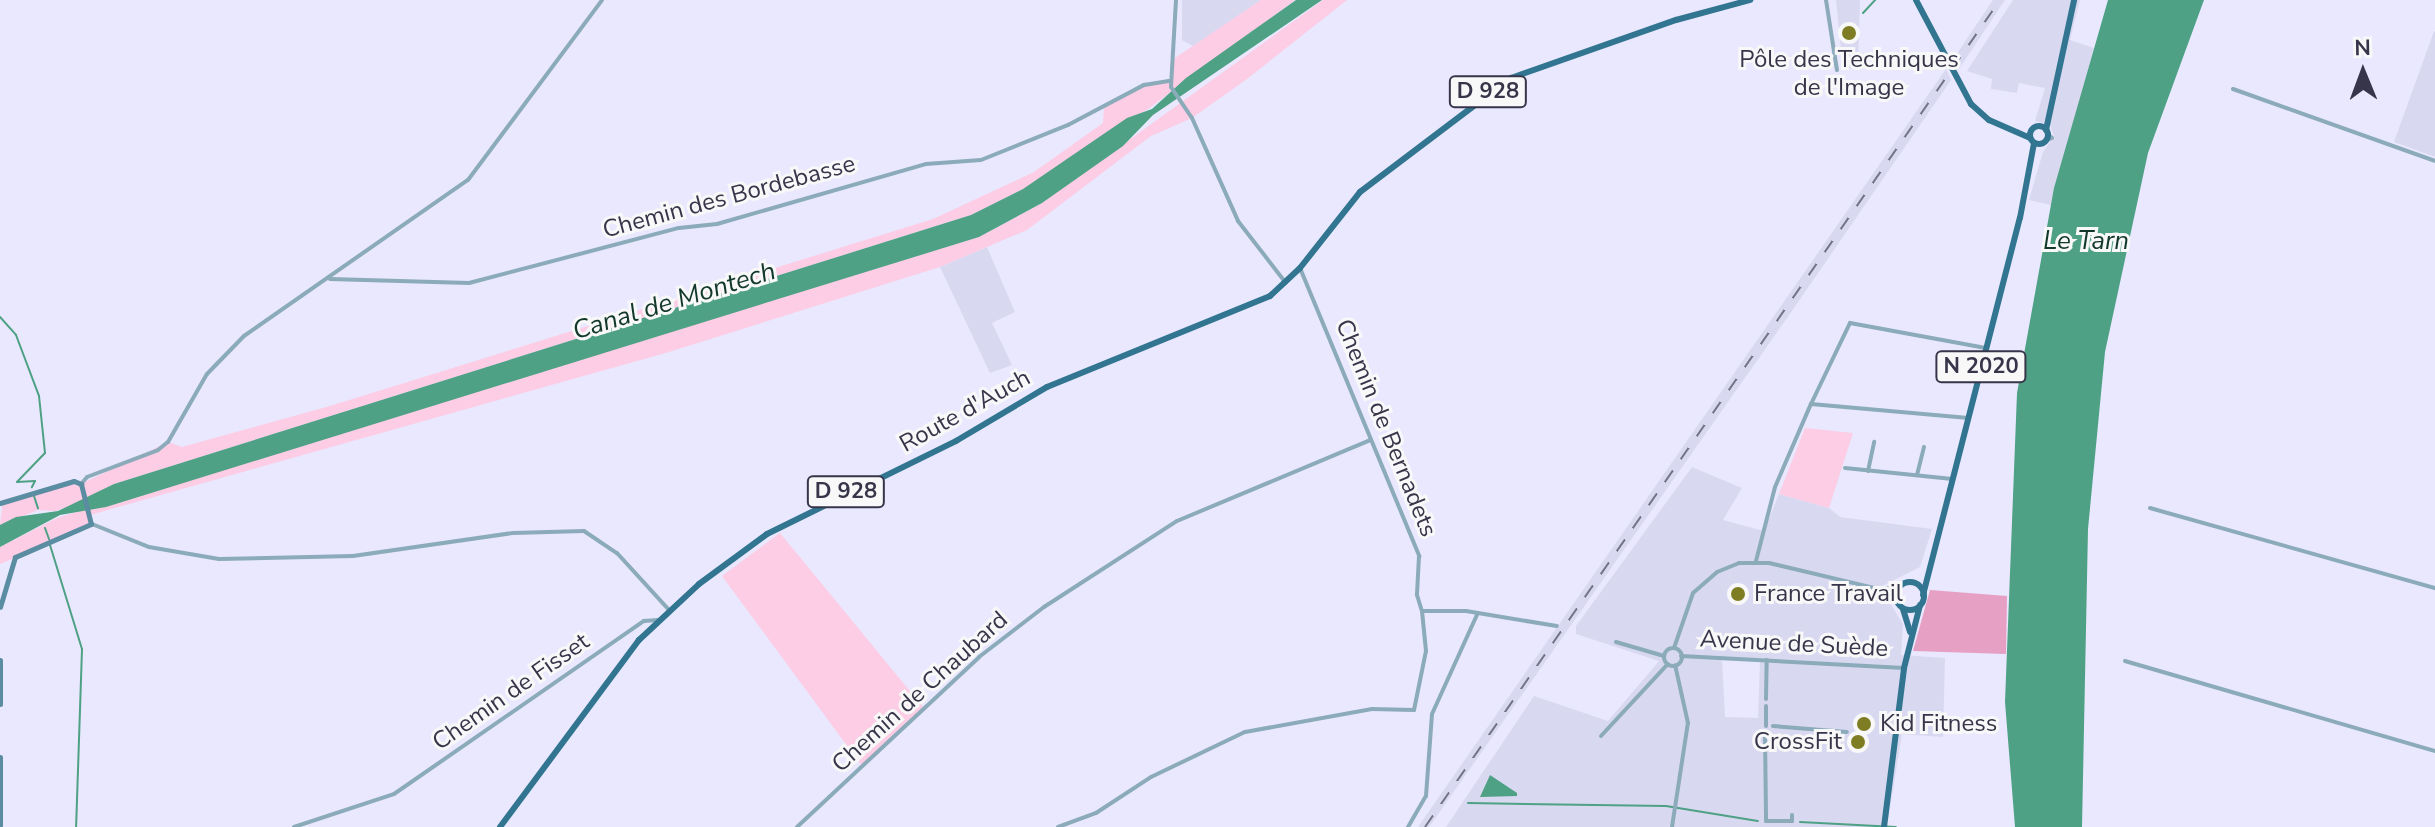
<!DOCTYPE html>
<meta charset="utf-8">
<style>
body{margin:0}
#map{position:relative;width:2435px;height:827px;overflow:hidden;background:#e9e8fe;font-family:"Nunito Sans",sans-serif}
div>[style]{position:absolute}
.built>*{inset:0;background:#d9d8f1}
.green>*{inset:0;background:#fccde4}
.forest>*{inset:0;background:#e6a0c3}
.water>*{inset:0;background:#4ea184}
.stream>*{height:2px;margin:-1px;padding:0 1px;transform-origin:1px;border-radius:1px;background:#4ea184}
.street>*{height:4px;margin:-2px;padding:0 2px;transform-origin:2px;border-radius:2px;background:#8babba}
.street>.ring{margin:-2px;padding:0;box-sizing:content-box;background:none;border:4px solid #8babba;border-radius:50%}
.secondary>*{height:5px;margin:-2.5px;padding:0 2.5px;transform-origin:2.5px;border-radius:2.5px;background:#5a8ca2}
.primary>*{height:6px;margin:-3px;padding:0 3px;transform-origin:3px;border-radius:3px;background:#327590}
.primary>.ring{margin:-3px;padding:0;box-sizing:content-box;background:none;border:6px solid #327590;border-radius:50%}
.rail>*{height:2px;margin-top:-1px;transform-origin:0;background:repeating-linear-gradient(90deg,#737287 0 14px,transparent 0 28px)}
.dots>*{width:22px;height:22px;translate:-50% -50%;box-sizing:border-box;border:4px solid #f8f8f8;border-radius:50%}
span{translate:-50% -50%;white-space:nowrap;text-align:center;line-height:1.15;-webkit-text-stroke:6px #f8f8f8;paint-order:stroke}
.shield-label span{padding:2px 6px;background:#f8f8f8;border:2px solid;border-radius:6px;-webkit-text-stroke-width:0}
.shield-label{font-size:22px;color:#37354a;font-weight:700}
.poi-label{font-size:24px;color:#37354a}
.left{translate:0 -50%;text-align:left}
.right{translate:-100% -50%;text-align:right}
.street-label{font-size:24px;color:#37354a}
.water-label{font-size:26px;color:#12382c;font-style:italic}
.north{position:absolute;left:2323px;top:32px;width:80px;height:80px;-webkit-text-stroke:6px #f8f8f8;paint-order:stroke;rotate:359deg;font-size:22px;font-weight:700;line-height:32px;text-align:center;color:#37354a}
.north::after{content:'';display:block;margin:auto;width:28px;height:36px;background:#37354a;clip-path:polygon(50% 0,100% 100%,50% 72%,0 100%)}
</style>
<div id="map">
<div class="built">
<div style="clip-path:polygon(1182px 0,1261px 0,1193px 46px,1182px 40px)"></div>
<div style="clip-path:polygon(1836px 0,1860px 0,1858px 68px,1843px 69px)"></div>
<div style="clip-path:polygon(1993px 0,2005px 0,1959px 69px,1954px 58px)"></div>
<div style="clip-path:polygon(2013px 0,2080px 0,2070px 40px,2094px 48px,2051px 205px,2029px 200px,2043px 152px,2054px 136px,2050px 125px,2035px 121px,2045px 88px,2019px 83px,2017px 93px,1991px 89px,1992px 79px,1967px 71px)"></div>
<div style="clip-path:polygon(2434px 31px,2435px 32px,2435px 157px,2394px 142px)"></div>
<div style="clip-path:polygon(1946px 69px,1951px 80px,1794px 308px,1429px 827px,1418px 827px)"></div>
<div style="clip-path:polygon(987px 247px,1015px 312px,992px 323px,1012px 365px,990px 373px,940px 267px)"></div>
<div style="clip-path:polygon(evenodd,1692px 467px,1742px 488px,1723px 520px,1764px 531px,1779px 494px,1829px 508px,1840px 517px,1932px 529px,1920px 567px,1880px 587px,1903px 624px,1901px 655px,1945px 658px,1943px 737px,1902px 734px,1887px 827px,1446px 827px,1534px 696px,1608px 721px,1659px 661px,1576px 634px,1576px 626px,1692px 467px,1722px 660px,1760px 662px,1758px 718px,1725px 717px,1722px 660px)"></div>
</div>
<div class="green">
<div style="clip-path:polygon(1261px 0,1295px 0,1148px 109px,1023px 189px,971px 215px,114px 484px,83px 502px,55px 511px,38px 510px,0 525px,3px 500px,74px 481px,81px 484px,168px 442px,182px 447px,330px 406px,933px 219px,1034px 172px,1103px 123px,1104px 106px,1144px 85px,1169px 81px,1175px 58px)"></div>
<div style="clip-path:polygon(1323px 0,1347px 0,1247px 79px,1192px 118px,1151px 136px,1027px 230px,940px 267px,669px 352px,90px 515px,91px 524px,82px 530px,0 564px,0 547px,57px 518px,979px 237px,1042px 203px)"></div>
<div style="clip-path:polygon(1805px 428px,1853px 433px,1829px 508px,1779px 494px)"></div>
<div style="clip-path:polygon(780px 533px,923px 707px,862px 766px,722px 576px)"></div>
</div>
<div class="forest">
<div style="clip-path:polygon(1930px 590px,2007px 596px,2006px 654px,1913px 651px)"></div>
</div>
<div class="water">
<div style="clip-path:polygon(1296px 0,1322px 0,1153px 115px,1123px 146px,1042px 203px,979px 237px,106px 507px,60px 515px,0 547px,0 525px,16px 517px,58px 511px,114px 484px,971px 215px,1023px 189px,1127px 118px,1152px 109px,1186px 78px)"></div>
<div style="clip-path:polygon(2108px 0,2204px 0,2148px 153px,2105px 352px,2088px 529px,2082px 827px,2015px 827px,2005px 702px,2017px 393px,2054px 188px)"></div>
<div style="clip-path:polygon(1490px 775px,1517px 793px,1517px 796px,1480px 797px)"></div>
</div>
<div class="stream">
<div style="left:1863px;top:13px;width:18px;rotate:-47deg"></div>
<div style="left:0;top:317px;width:24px;rotate:48deg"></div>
<div style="left:16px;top:335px;width:65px;rotate:69.3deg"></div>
<div style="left:39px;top:396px;width:57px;rotate:84deg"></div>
<div style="left:45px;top:453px;width:40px;rotate:134deg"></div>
<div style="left:17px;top:482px;width:18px;rotate:-3deg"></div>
<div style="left:35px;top:481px;width:7px;rotate:117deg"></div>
<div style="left:34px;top:496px;width:13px;rotate:72deg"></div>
<div style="left:45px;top:528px;width:12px;rotate:70deg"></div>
<div style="left:50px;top:545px;width:109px;rotate:72.9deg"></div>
<div style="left:82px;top:649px;width:178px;rotate:91.9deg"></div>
<div style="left:1468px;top:803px;width:198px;rotate:0.9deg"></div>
<div style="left:1666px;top:806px;width:93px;rotate:9.3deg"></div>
<div style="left:1800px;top:822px;width:96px;rotate:3deg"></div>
</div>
<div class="street">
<div style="left:1176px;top:0;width:87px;rotate:93.3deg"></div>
<div style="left:1171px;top:87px;width:37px;rotate:56deg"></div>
<div style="left:1192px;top:118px;width:113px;rotate:65.9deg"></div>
<div style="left:1238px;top:221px;width:78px;rotate:52.3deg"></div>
<div style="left:1826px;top:0;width:71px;rotate:81.1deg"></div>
<div style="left:2233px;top:89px;width:214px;rotate:19.6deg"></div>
<div style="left:2046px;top:140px;width:6px;rotate:-18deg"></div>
<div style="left:2052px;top:138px;width:7px;rotate:-135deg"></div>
<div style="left:1300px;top:268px;width:312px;rotate:67.5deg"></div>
<div style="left:1419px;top:556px;width:39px;rotate:93deg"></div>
<div style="left:1417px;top:595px;width:17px;rotate:73deg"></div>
<div style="left:1422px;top:611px;width:44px"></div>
<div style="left:1466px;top:611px;width:92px;rotate:9.4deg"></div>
<div style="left:330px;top:279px;width:139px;rotate:1.6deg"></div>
<div style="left:469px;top:283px;width:217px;rotate:-14.7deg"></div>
<div style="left:679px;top:228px;width:38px;rotate:-6deg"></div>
<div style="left:717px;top:224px;width:217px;rotate:-16deg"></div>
<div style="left:926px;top:164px;width:55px;rotate:-4.2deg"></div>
<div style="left:981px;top:160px;width:94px;rotate:-21.9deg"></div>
<div style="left:1068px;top:125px;width:86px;rotate:-27.8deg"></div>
<div style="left:1144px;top:85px;width:25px;rotate:-9deg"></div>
<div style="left:1811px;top:404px;width:90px;rotate:-64.3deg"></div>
<div style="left:1850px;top:323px;width:138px;rotate:10.4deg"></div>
<div style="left:1845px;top:468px;width:108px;rotate:5.9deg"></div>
<div style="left:1868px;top:471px;width:30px;rotate:-78deg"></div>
<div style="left:1917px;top:475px;width:29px;rotate:-76deg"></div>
<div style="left:81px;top:484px;width:9px;rotate:-49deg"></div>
<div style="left:87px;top:477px;width:76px;rotate:-20.8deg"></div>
<div style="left:158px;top:450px;width:13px;rotate:-39deg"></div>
<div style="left:168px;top:442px;width:78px;rotate:-60.2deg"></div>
<div style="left:207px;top:374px;width:53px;rotate:-45.8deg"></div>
<div style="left:244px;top:336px;width:273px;rotate:-34.9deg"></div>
<div style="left:468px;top:180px;width:224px;rotate:-53.3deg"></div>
<div style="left:2150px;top:508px;width:296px;rotate:15.7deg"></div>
<div style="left:92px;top:524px;width:61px;rotate:22deg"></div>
<div style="left:149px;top:547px;width:71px;rotate:9.7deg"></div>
<div style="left:219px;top:559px;width:134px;rotate:-1.3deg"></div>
<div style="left:353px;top:556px;width:162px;rotate:-8.2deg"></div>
<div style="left:513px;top:533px;width:71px;rotate:-1.6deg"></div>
<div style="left:584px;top:531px;width:40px;rotate:34deg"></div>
<div style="left:617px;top:553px;width:77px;rotate:47.6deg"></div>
<div style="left:1756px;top:561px;width:76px;rotate:-75.6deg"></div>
<div style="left:1775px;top:487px;width:90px;rotate:-66.6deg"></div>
<div style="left:1811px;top:404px;width:158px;rotate:5.1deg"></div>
<div style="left:1883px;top:589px;width:17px;rotate:-10deg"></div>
<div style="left:1616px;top:642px;width:50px;rotate:16.3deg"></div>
<div style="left:1674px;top:648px;width:58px;rotate:-70.9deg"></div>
<div style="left:1693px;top:593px;width:32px;rotate:-41deg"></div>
<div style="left:1717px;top:572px;width:24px;rotate:-22deg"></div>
<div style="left:1739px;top:563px;width:30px"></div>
<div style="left:1769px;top:563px;width:109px;rotate:13.3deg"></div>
<div style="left:1875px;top:588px;width:27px;rotate:33deg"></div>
<div class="ring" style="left:1664px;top:648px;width:14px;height:14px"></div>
<div style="left:1681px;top:656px;width:223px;rotate:3.1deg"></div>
<div style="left:2125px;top:661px;width:323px;rotate:16.2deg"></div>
<div style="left:1766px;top:699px;width:39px;rotate:-89deg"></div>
<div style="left:1766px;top:726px;width:20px;rotate:-90deg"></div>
<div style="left:1773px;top:726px;width:74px;rotate:4.6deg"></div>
<div style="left:1765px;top:734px;width:87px;rotate:89.3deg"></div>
<div style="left:1766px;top:821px;width:26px"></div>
<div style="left:1792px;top:821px;width:6px;rotate:-90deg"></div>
<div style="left:1601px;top:736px;width:98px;rotate:-47.1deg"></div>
<div style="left:294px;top:827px;width:105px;rotate:-18.3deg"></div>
<div style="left:394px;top:794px;width:304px;rotate:-34.7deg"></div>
<div style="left:644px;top:621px;width:14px;rotate:-4deg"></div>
<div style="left:797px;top:827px;width:249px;rotate:-43deg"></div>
<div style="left:979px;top:657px;width:82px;rotate:-37.6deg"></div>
<div style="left:1044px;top:607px;width:158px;rotate:-32.9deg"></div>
<div style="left:1177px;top:521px;width:210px;rotate:-22.7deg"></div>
<div style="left:1058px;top:827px;width:40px;rotate:-20.2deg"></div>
<div style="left:1096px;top:813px;width:66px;rotate:-33.2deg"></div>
<div style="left:1151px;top:777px;width:104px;rotate:-25.6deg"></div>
<div style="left:1245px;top:732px;width:129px;rotate:-10.3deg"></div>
<div style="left:1372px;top:709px;width:42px;rotate:1.4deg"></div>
<div style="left:1414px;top:710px;width:60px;rotate:-78.5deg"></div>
<div style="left:1426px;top:651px;width:40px;rotate:-95.7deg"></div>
<div style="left:1408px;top:827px;width:36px;rotate:-60deg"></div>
<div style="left:1426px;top:796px;width:82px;rotate:-85.8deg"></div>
<div style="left:1432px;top:714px;width:109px;rotate:-65.6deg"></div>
<div style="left:1672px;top:827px;width:105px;rotate:-81.3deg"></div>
<div style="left:1688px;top:723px;width:59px;rotate:-102.6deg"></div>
</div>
<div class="secondary">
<div style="left:0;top:503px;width:77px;rotate:-16.6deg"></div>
<div style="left:74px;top:481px;width:8px;rotate:23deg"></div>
<div style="left:81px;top:484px;width:41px;rotate:76deg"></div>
<div style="left:91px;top:524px;width:83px;rotate:156.5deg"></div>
<div style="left:15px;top:557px;width:52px;rotate:106.7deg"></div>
<div style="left:0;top:660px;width:44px;rotate:90deg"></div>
<div style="left:0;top:757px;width:68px;rotate:90deg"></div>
</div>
<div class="primary">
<div style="left:1916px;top:0;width:118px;rotate:62.1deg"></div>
<div style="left:1971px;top:104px;width:24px;rotate:42deg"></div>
<div style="left:1989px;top:120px;width:45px;rotate:23.7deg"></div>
<div class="ring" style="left:2030px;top:126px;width:12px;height:12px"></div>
<div style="left:2046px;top:130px;width:133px;rotate:-77.8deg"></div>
<div class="ring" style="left:1896px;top:582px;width:22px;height:22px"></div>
<div style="left:1923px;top:595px;width:389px;rotate:-75.6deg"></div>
<div style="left:2020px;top:218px;width:76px;rotate:-79.4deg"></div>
<div style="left:1903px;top:609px;width:24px;rotate:73deg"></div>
<div style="left:500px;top:827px;width:233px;rotate:-53.4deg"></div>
<div style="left:639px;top:640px;width:82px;rotate:-43deg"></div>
<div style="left:699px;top:584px;width:84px;rotate:-36.3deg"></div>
<div style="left:767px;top:534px;width:211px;rotate:-26.2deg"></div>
<div style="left:956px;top:441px;width:106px;rotate:-30.7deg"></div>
<div style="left:1047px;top:387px;width:241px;rotate:-22.2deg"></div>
<div style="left:1270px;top:296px;width:41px;rotate:-43deg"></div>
<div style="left:1300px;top:268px;width:97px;rotate:-51.7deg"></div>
<div style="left:1360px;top:192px;width:189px;rotate:-37.1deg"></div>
<div style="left:1511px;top:78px;width:175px;rotate:-19.4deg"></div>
<div style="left:1676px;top:20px;width:77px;rotate:-15.1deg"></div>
<div style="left:1884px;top:827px;width:160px;rotate:-82.8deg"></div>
<div style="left:1904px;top:668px;width:65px;rotate:-75.7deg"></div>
</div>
<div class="rail">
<div style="left:1425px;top:827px;width:1007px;rotate:-55.19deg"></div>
</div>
<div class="dots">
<div style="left:1849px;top:33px;background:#7f7d24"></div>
<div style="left:1738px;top:594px;background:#7f7d24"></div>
<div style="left:1864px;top:724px;background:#7f7d24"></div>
<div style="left:1858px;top:742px;background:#7f7d24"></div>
</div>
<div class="shield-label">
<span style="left:1488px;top:92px">D 928</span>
<span style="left:1981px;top:367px">N 2020</span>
<span style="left:846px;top:492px">D 928</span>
</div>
<div class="poi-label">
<span style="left:1849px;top:74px">Pôle des Techniques<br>de l'Image</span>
<span class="left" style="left:1754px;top:594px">France Travail</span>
<span class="left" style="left:1880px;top:724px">Kid Fitness</span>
<span class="right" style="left:1842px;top:742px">CrossFit</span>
</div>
<div class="street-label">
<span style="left:729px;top:197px;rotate:-15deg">Chemin des Bordebasse</span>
<span style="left:965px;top:411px;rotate:-29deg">Route d'Auch</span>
<span style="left:1386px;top:428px;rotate:68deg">Chemin de Bernadets</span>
<span style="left:1794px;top:644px;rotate:3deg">Avenue de Suède</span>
<span style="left:511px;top:692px;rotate:-35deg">Chemin de Fisset</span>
<span style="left:920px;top:692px;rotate:-42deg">Chemin de Chaubard</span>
</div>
<div class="water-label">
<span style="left:2086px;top:241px">Le Tarn</span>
<span style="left:674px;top:301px;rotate:-17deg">Canal de Montech</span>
</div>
<div class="north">N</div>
</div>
